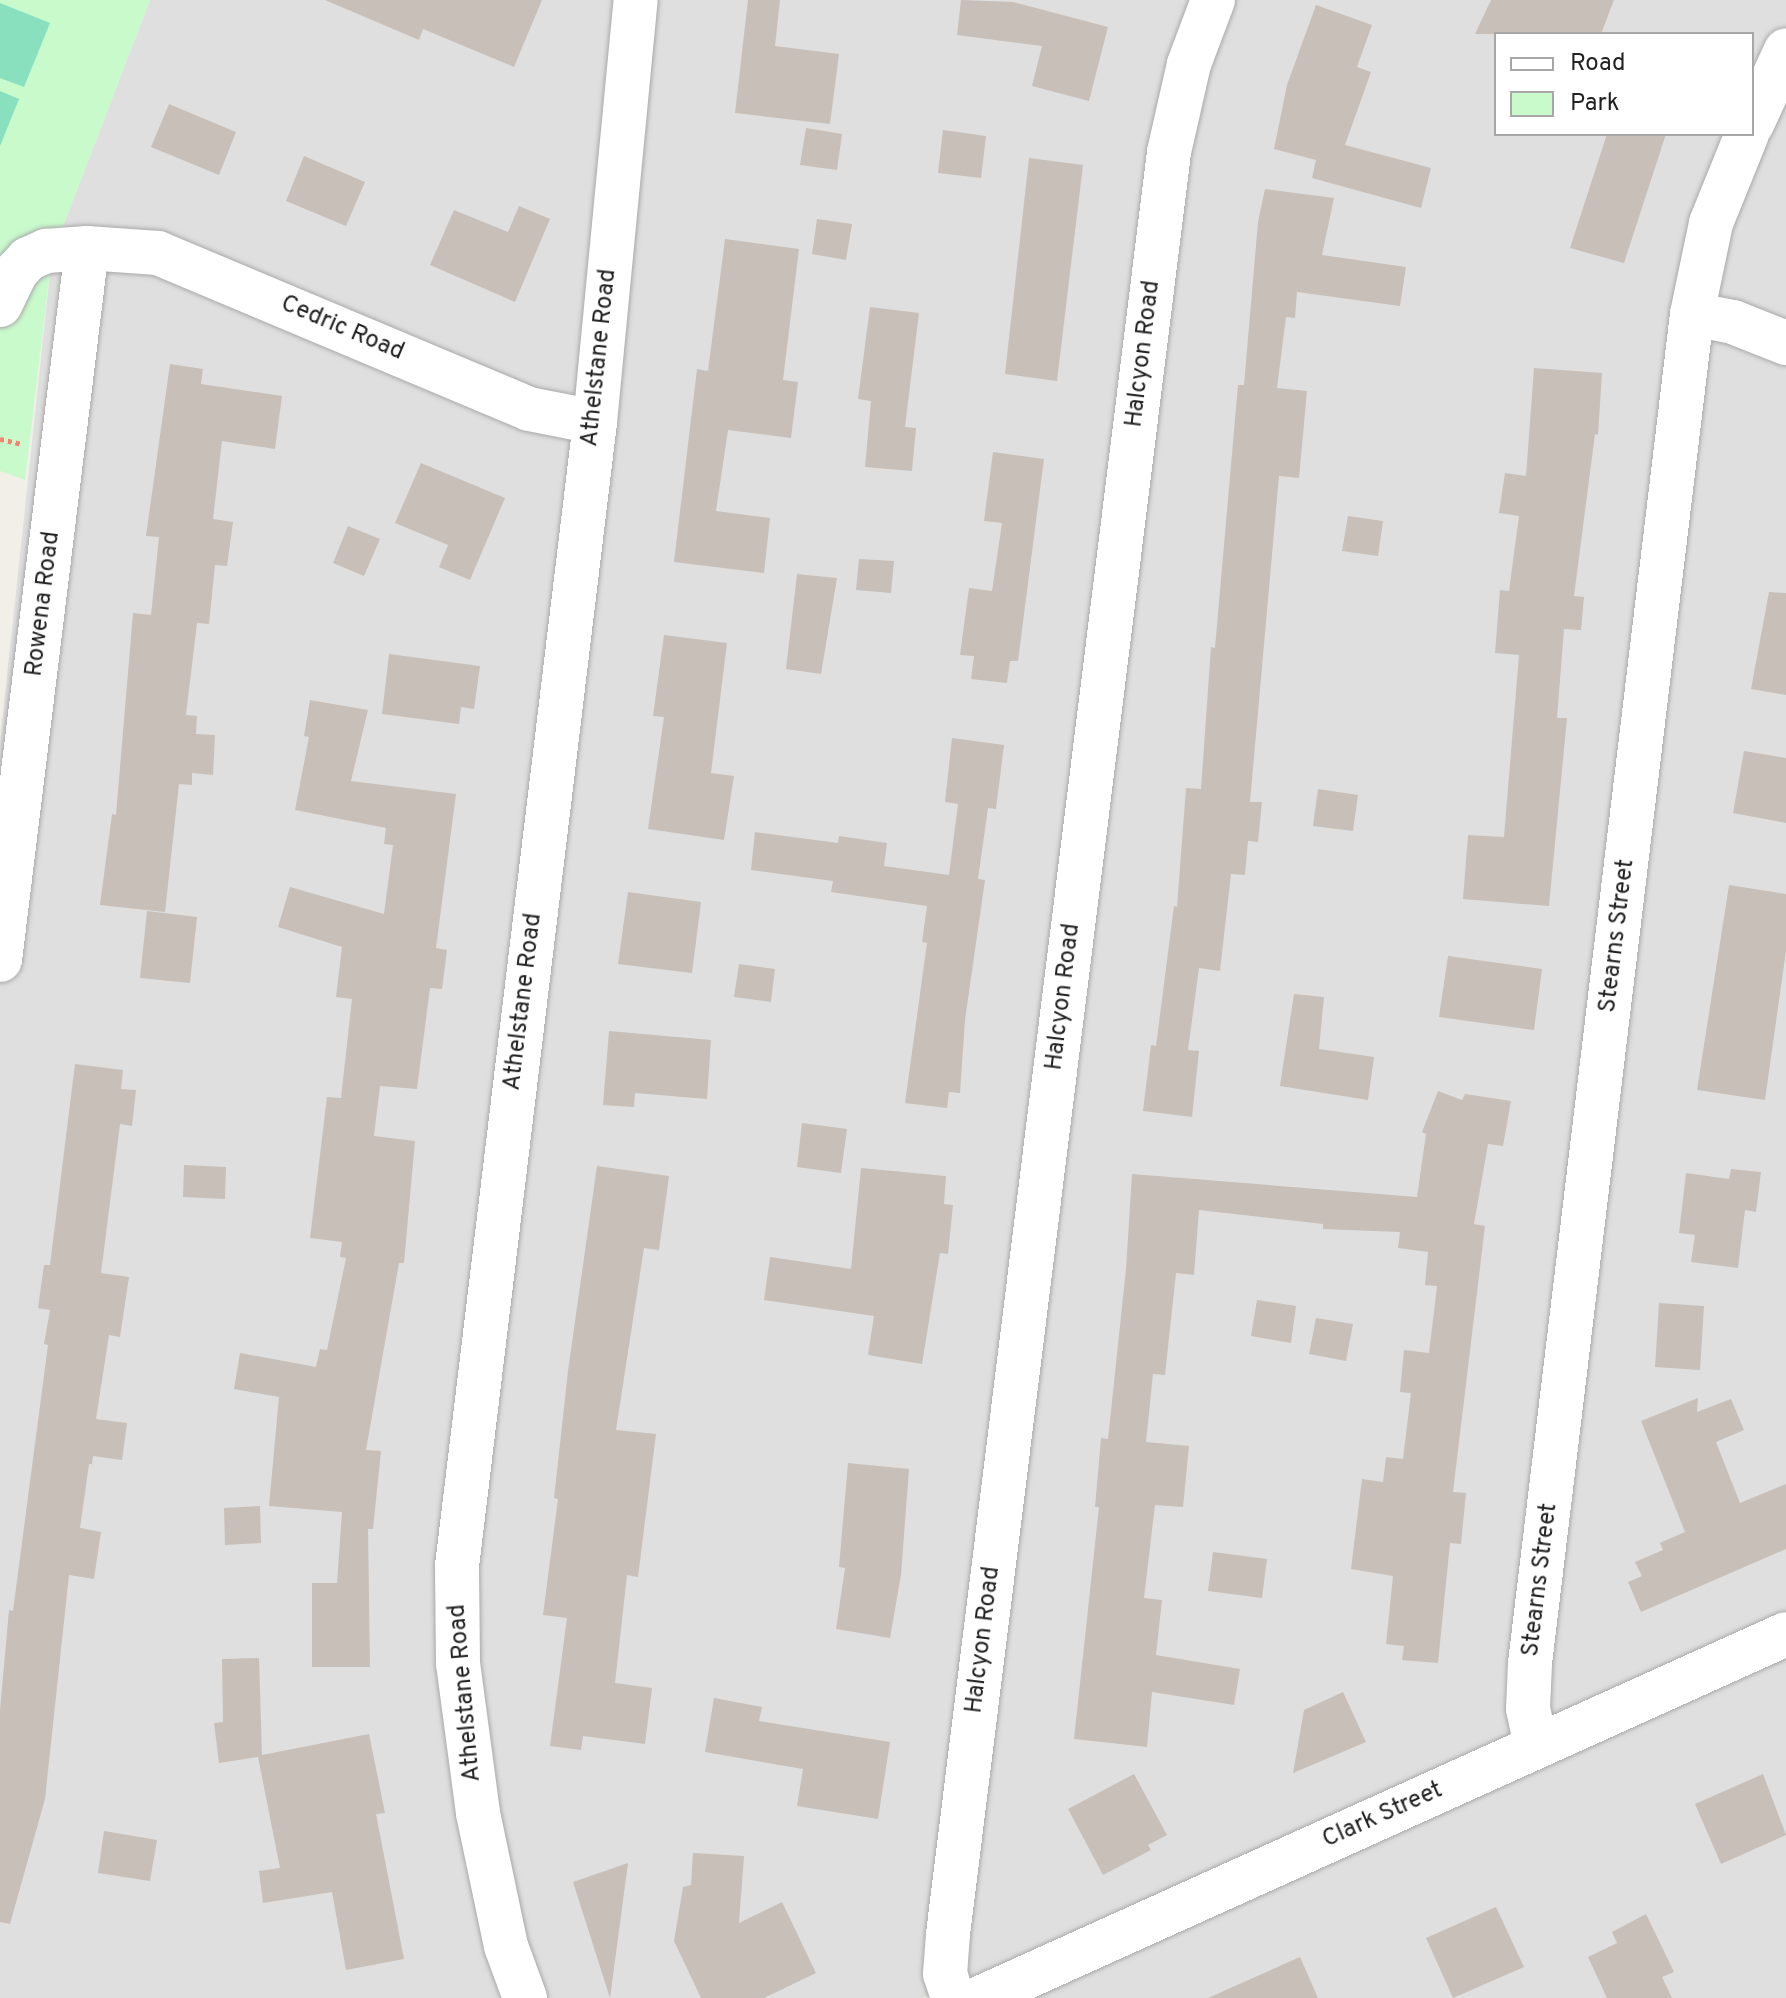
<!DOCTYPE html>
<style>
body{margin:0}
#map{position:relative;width:1786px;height:1998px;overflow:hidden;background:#f2efe9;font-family:Overpass,sans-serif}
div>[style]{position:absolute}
.residential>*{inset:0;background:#e0dfdf}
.park>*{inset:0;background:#c8facc}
.pitch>*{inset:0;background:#88e0be}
.building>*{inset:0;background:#c7bfb8}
.path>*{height:5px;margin-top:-2.5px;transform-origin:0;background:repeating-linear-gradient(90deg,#fa8072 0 4px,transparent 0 8px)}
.roads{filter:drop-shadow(0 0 2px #a9a9a9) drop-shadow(0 0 2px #a9a9a9)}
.minor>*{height:44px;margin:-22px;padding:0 22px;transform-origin:22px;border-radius:22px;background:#fff}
span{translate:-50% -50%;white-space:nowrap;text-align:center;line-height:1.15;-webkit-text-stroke:6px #fff;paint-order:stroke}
.street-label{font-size:24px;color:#222}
.legend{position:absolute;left:1494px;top:32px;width:260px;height:104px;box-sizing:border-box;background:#fff;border:2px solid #a7a7a7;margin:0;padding:10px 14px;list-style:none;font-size:24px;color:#222}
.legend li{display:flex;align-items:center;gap:16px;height:40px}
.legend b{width:40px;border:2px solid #a7a7a7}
</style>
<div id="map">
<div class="residential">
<div style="clip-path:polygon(evenodd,150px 0,1786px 0,1786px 1612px,1434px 1777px,922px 1998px,0 1998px,0 742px,52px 255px,150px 0,1496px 34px,1752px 34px,1752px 134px,1496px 134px,1496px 34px)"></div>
<div style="clip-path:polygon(1786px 1658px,1786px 1998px,1030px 1998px,1362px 1846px)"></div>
</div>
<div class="park">
<div style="clip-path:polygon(0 0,150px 0,52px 255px,25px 480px,0 471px)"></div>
</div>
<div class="pitch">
<div style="clip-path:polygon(0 3px,50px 23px,24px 87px,0 78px)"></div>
<div style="clip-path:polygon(0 91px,19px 99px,0 146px)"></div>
</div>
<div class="building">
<div style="clip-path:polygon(325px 0,542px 0,514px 67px,423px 29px,419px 40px)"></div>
<div style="clip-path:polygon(748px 0,780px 0,775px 46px,839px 54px,830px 124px,735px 113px)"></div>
<div style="clip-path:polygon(961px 0,1013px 2px,1108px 27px,1089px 101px,1032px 86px,1042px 46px,957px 35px)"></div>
<div style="clip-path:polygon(1491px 0,1614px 0,1601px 34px,1475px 34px)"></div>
<div style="clip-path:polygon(1316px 5px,1372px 25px,1357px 67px,1371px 72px,1345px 145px,1431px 168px,1421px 208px,1312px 178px,1316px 160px,1274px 149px,1287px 85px)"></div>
<div style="clip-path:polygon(169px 104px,236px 132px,219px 175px,151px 147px)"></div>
<div style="clip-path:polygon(806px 128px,842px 134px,837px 170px,800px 165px)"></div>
<div style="clip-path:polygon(943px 130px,986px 136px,981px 178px,938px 173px)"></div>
<div style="clip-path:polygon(1607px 134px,1666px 134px,1624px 263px,1570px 248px)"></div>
<div style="clip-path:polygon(304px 156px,365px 182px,346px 226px,286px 201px)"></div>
<div style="clip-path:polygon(1029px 158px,1083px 165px,1057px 381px,1005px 374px)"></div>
<div style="clip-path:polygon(1265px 189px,1334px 198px,1322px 255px,1406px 267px,1400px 306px,1297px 292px,1295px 318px,1286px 317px,1277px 388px,1307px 391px,1299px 478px,1279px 476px,1250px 802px,1262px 802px,1258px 842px,1248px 841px,1245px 875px,1231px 874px,1220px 971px,1199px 968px,1188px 1050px,1199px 1051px,1192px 1117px,1143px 1111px,1151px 1045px,1156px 1046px,1174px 906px,1177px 907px,1186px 788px,1201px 789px,1211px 647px,1215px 648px,1238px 385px,1244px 385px,1258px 222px)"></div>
<div style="clip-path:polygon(519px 206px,550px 219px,515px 302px,430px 265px,454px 210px,508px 232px)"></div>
<div style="clip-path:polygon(817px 219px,852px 224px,846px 260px,812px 254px)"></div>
<div style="clip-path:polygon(725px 239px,799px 249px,783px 380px,798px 382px,791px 438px,728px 430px,716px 511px,770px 518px,764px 573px,674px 562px,697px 369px,708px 371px)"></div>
<div style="clip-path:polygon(870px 307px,919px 313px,905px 427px,916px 428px,912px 471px,865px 467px,871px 401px,858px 399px)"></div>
<div style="clip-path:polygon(170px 364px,203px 369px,201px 384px,282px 396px,275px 449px,222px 441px,213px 519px,233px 522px,227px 566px,215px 565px,209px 624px,197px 623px,186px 715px,197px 716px,196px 734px,215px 735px,213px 775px,192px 773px,192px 785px,179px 784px,165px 912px,100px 905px,112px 814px,116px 815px,133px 613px,151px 615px,159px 537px,146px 536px)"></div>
<div style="clip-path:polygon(1534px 368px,1602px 373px,1598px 435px,1595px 434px,1574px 596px,1584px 597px,1581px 630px,1564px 629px,1557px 718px,1567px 718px,1549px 906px,1463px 899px,1468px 835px,1504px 837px,1519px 655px,1495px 653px,1500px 590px,1509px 591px,1519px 516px,1499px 513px,1505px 473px,1526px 476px)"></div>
<div style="clip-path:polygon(993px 452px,1044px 459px,1018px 661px,1010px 661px,1007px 683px,971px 679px,974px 656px,960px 655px,969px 588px,992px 591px,1002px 523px,984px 521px)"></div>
<div style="clip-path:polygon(421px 463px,505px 498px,470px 580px,439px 567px,448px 545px,395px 523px)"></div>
<div style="clip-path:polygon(1348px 516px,1383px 521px,1378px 556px,1342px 551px)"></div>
<div style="clip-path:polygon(348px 526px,380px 539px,364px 576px,333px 563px)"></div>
<div style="clip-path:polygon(859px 559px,894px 561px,891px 593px,856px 590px)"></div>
<div style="clip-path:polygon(797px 574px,837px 578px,821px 674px,786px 669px)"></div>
<div style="clip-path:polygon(1769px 592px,1786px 593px,1786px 695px,1751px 689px)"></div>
<div style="clip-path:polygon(664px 635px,727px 643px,711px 773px,734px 776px,724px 840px,648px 829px,664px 717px,653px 716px)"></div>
<div style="clip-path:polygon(389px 654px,480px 666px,474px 709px,461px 707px,459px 724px,382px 714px)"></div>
<div style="clip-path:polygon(310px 700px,368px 710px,351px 781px,456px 794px,436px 948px,447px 950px,442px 989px,430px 988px,417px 1089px,380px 1086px,374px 1136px,415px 1141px,404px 1263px,399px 1263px,366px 1450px,381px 1451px,373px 1529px,368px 1529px,370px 1667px,312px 1667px,312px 1583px,337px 1583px,342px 1512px,269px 1506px,279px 1397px,234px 1389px,240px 1353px,316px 1367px,320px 1349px,327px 1350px,346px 1258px,340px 1257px,342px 1242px,310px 1238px,327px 1097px,341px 1098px,352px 999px,336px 997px,342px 947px,278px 927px,290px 887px,384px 914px,393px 845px,384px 844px,386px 828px,295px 810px,309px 737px,304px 736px)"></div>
<div style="clip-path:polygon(952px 738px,1004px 745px,996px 809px,988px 808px,978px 879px,985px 880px,965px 1020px,960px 1093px,949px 1092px,947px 1108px,905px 1103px,927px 943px,922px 942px,927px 906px,831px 892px,833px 881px,751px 870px,755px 832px,838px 843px,839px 836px,887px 843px,884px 866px,949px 875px,958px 804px,945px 802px)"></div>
<div style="clip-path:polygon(1744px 751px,1786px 758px,1786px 823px,1733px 813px)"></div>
<div style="clip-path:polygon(1318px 789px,1358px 795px,1353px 831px,1313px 826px)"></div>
<div style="clip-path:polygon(1729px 885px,1786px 894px,1786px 951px,1765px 1100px,1697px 1090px)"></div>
<div style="clip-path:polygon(628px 892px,701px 902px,692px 973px,618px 964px)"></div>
<div style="clip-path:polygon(147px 911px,197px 917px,190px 983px,140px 978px)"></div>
<div style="clip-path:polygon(1448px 956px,1542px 969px,1534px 1030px,1439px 1017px)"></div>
<div style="clip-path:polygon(739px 964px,775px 969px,771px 1002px,734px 997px)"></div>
<div style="clip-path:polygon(1294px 994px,1324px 997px,1319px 1049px,1374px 1057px,1368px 1100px,1280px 1086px)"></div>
<div style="clip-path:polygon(609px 1031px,711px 1040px,707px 1099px,635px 1093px,634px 1107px,603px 1105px)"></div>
<div style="clip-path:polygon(75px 1064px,123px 1070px,121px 1089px,136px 1090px,132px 1126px,120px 1124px,101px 1273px,129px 1277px,120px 1337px,109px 1335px,96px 1419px,127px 1423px,122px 1460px,93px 1456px,92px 1464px,89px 1464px,80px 1528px,101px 1532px,94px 1579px,69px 1575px,45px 1799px,10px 1924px,0 1922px,0 1710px,9px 1610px,13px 1611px,48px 1345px,44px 1344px,50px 1310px,38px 1308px,44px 1265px,50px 1265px)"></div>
<div style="clip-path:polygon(1438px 1091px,1462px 1100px,1465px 1094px,1511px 1101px,1503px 1146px,1488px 1144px,1474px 1224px,1485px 1226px,1453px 1492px,1466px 1493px,1461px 1544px,1450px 1543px,1438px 1663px,1402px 1660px,1404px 1646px,1386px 1644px,1393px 1576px,1351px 1569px,1362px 1479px,1383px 1482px,1386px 1457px,1403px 1459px,1411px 1393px,1400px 1392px,1404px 1350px,1429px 1353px,1437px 1286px,1425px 1285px,1428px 1252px,1398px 1248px,1400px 1232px,1323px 1229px,1323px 1224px,1199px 1210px,1194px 1275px,1176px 1273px,1165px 1375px,1153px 1374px,1146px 1442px,1189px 1446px,1183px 1507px,1155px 1505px,1144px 1598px,1162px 1600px,1156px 1655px,1240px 1669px,1234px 1705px,1152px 1692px,1147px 1747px,1074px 1739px,1099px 1507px,1095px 1507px,1101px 1438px,1108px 1439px,1126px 1269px,1132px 1174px,1417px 1197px,1426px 1134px,1422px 1132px)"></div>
<div style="clip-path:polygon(802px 1123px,847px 1129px,841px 1173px,797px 1167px)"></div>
<div style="clip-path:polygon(184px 1165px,226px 1167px,225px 1199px,183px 1197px)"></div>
<div style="clip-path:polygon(597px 1166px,669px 1176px,659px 1250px,644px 1248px,616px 1430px,656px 1434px,638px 1577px,627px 1575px,615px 1683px,652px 1688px,645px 1744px,583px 1736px,581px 1750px,550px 1746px,567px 1618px,543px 1615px,558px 1499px,554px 1498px,568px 1371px)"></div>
<div style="clip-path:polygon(861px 1168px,946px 1176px,944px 1204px,953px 1205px,948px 1254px,940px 1253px,922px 1364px,868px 1355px,874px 1316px,764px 1300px,770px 1257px,851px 1269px)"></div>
<div style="clip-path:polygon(1731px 1169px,1761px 1172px,1756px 1212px,1745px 1210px,1738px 1268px,1691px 1262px,1695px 1235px,1679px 1233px,1686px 1173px,1729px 1179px)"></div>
<div style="clip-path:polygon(1257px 1300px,1296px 1306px,1291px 1343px,1251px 1336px)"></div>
<div style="clip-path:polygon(1659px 1303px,1704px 1306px,1700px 1370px,1655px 1367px)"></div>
<div style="clip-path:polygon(1316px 1318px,1353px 1324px,1346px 1361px,1309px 1354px)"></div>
<div style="clip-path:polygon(1698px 1398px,1697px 1412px,1731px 1399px,1744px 1430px,1716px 1442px,1740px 1503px,1786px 1484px,1786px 1549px,1641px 1612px,1628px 1582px,1642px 1576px,1635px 1562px,1663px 1550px,1660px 1543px,1685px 1532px,1641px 1421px)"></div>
<div style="clip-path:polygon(848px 1463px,909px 1469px,901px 1575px,890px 1638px,836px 1629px,845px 1568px,839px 1567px)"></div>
<div style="clip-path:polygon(260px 1506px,261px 1543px,225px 1545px,224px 1508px)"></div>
<div style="clip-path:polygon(1213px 1552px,1267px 1559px,1262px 1598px,1208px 1591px)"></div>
<div style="clip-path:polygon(259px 1658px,262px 1755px,369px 1734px,385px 1813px,376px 1814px,404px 1959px,346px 1970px,332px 1892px,263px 1903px,259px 1871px,280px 1868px,258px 1757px,219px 1763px,214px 1723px,223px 1722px,222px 1659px)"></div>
<div style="clip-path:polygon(1343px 1692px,1366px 1742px,1293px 1773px,1304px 1710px)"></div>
<div style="clip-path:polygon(714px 1698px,762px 1707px,759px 1721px,890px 1742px,878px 1819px,797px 1806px,803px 1769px,705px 1752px)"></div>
<div style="clip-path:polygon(1134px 1774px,1167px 1835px,1148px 1845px,1151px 1850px,1103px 1875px,1068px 1809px)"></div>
<div style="clip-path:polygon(1763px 1774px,1786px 1835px,1721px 1864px,1695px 1804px)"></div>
<div style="clip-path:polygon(104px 1831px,157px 1840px,150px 1881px,98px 1873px)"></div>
<div style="clip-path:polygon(693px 1853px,744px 1856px,739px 1923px,782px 1902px,816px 1973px,764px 1998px,701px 1998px,674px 1941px,683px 1887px,691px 1885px)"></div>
<div style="clip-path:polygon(628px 1863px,610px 1998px,573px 1882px)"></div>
<div style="clip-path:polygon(1496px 1907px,1524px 1967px,1453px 1998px,1426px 1938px)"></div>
<div style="clip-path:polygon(1646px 1914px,1674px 1972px,1662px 1977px,1672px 1998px,1607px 1998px,1588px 1957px,1617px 1943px,1612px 1932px)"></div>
<div style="clip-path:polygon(1300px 1957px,1318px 1998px,1208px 1998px)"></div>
</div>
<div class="path">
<div style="left:0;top:439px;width:23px;rotate:13deg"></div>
</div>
<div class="roads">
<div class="minor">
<div style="left:1752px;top:124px;width:81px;rotate:-65.3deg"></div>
<div style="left:0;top:305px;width:37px;rotate:-64deg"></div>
<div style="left:16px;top:272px;width:18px;rotate:-47deg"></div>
<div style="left:28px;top:259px;width:20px;rotate:-24deg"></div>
<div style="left:46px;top:251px;width:41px;rotate:-4.2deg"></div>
<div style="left:87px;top:248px;width:71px;rotate:4deg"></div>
<div style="left:158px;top:253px;width:402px;rotate:22.8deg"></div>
<div style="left:529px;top:409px;width:67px;rotate:11.1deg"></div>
<div style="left:1692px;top:314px;width:42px;rotate:11deg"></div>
<div style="left:1733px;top:322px;width:57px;rotate:21.6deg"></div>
<div style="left:0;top:960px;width:717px;rotate:-83.03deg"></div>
<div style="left:1536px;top:1746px;width:38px;rotate:-102deg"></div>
<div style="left:1528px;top:1709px;width:46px;rotate:-87.5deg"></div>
<div style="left:1530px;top:1663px;width:1359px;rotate:-83.15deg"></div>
<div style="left:1692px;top:314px;width:93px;rotate:-78.2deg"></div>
<div style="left:1711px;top:223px;width:96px;rotate:-68deg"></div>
<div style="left:525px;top:1998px;width:55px;rotate:-110.1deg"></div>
<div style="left:506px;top:1946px;width:136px;rotate:-101.9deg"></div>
<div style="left:478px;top:1813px;width:151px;rotate:-97.6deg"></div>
<div style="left:458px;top:1663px;width:97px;rotate:-90.6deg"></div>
<div style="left:457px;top:1566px;width:1152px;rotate:-83.12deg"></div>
<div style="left:595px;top:422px;width:424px;rotate:-84.5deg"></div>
<div style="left:953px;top:1998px;width:25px;rotate:-108deg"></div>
<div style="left:945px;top:1974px;width:40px;rotate:-85.7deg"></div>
<div style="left:948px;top:1934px;width:1796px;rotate:-82.93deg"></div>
<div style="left:1169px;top:152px;width:90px;rotate:-77.2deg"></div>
<div style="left:1189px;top:64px;width:68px;rotate:-69.4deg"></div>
<div style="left:980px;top:1998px;width:884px;rotate:-24.3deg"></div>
</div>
</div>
<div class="street-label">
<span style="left:342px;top:329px;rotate:23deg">Cedric Road</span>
<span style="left:1144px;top:354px;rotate:-83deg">Halcyon Road</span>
<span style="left:600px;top:358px;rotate:-84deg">Athelstane Road</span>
<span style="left:44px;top:604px;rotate:-83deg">Rowena Road</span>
<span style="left:1618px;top:936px;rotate:-83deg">Stearns Street</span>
<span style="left:1064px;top:997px;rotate:-83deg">Halcyon Road</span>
<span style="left:524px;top:1002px;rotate:-83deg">Athelstane Road</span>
<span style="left:1541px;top:1580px;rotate:-83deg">Stearns Street</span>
<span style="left:984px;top:1640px;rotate:-83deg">Halcyon Road</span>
<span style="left:466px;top:1693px;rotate:-95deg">Athelstane Road</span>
<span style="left:1383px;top:1816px;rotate:-24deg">Clark Street</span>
</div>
<ul class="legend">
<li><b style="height:10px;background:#fff"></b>Road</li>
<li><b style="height:22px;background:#c8facc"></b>Park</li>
</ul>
</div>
